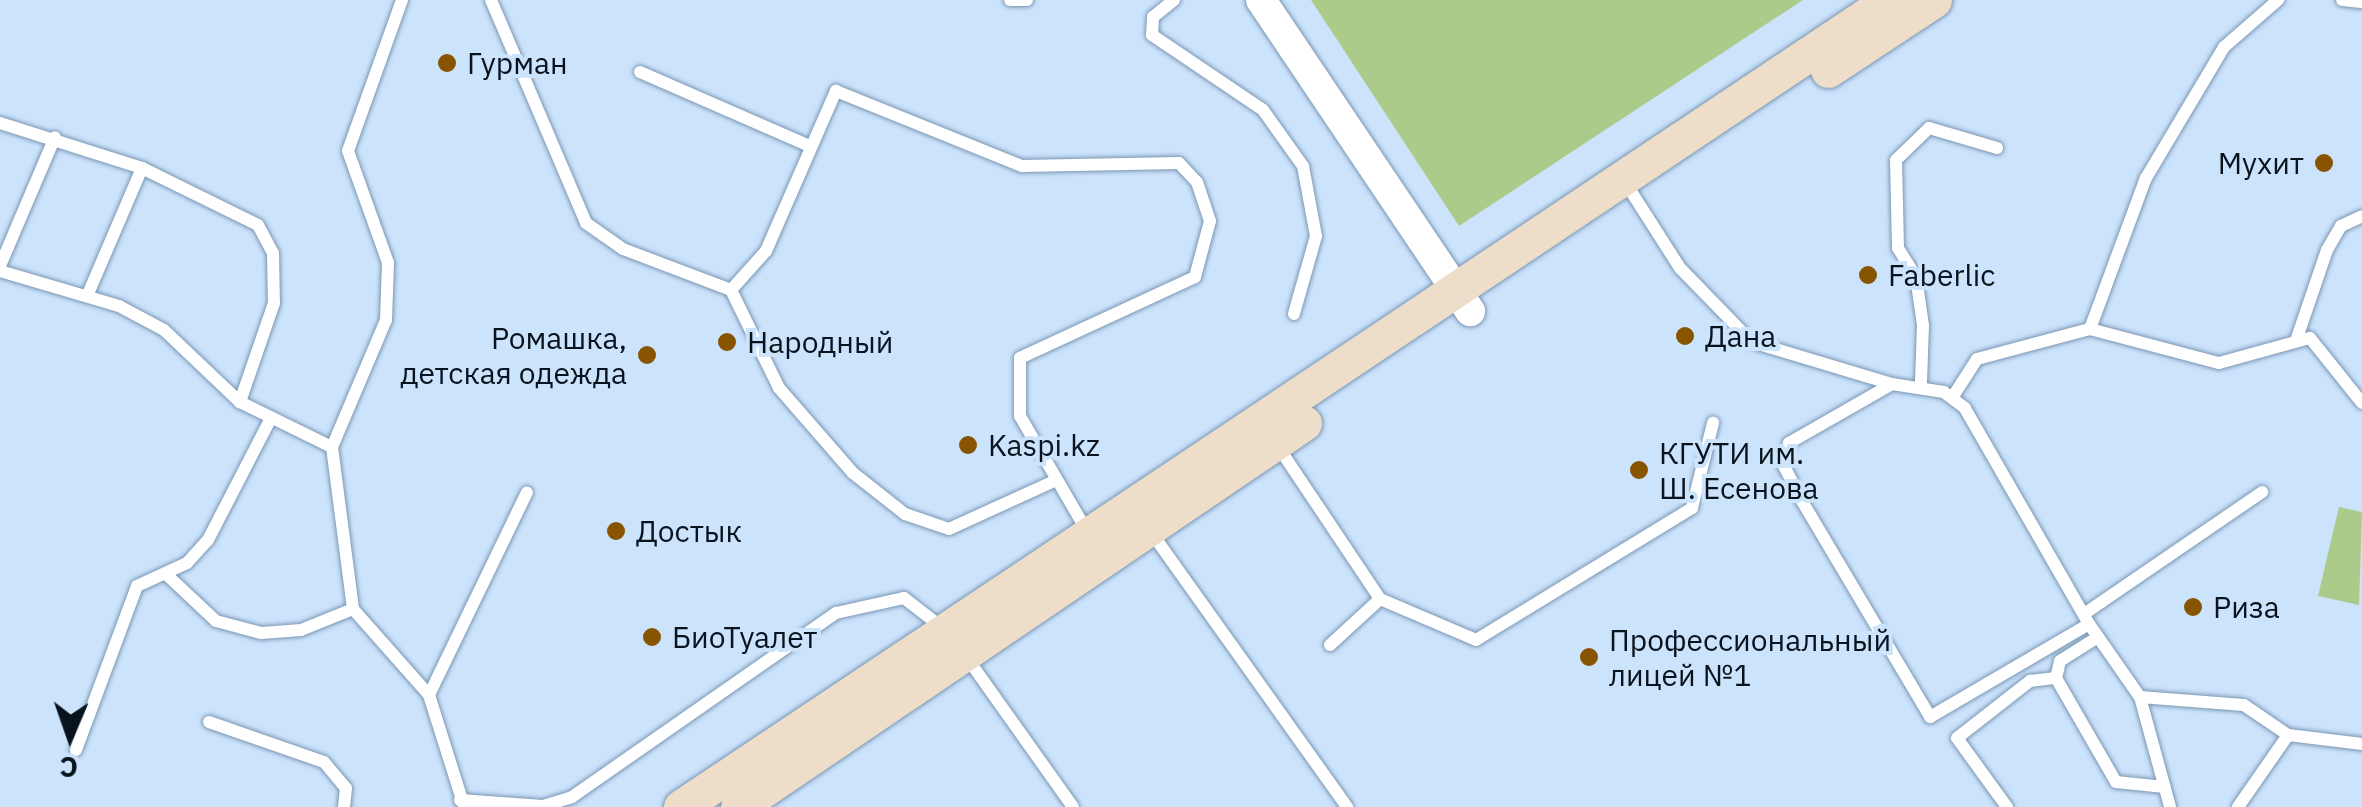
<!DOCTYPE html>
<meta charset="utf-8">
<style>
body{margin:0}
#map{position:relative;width:2362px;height:807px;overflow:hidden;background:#cce3fc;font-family:"IBM Plex Sans",sans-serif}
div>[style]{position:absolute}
.green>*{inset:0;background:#aacb89}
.roads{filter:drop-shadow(0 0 2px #7b97b4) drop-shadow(0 0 2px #7b97b4)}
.service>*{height:12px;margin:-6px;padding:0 6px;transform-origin:6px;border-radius:6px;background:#fff}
.tertiary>*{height:30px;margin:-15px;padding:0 15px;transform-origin:15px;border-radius:15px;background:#fff}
.secondary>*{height:35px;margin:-17.5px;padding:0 17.5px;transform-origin:17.5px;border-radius:17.5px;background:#edddc9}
.dots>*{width:28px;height:28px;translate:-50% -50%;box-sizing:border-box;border:5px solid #cce3fc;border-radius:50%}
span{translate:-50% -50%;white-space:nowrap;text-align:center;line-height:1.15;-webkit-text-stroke:8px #cce3fc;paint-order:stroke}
.poi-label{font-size:30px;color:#09131e}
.left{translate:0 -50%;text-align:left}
.right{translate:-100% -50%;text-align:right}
.north{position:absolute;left:20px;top:687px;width:100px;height:100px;-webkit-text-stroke:8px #cce3fc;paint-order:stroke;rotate:182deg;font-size:28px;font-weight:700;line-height:40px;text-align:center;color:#09131e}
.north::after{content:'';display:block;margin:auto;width:35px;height:45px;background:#09131e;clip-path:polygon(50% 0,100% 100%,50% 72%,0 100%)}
</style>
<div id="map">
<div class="green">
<div style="clip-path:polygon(1311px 0,1803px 0,1459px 226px)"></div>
<div style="clip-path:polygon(2339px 507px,2362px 512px,2359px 605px,2318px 596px)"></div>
</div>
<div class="roads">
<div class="service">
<div style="left:402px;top:0;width:160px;rotate:109.7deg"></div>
<div style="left:348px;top:151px;width:119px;rotate:70.3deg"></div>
<div style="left:388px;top:263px;width:57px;rotate:92deg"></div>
<div style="left:386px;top:320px;width:138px;rotate:113deg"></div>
<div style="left:332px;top:447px;width:163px;rotate:82.6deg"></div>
<div style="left:353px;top:609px;width:115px;rotate:48.5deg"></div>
<div style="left:491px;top:0;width:242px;rotate:66.9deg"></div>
<div style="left:586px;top:223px;width:45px;rotate:35.1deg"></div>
<div style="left:623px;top:249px;width:116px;rotate:20.8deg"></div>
<div style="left:731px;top:290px;width:109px;rotate:63.9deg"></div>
<div style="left:779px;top:388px;width:113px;rotate:49deg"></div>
<div style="left:853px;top:473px;width:66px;rotate:38.3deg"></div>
<div style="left:905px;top:514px;width:46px;rotate:18.8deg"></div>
<div style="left:949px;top:529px;width:113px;rotate:-24.5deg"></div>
<div style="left:1010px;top:0;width:17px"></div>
<div style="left:1174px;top:0;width:27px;rotate:141deg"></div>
<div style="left:1153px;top:17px;width:18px;rotate:93deg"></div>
<div style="left:1152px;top:35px;width:134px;rotate:34deg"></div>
<div style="left:1263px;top:110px;width:69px;rotate:54.5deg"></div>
<div style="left:1303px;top:166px;width:71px;rotate:79.5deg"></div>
<div style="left:1316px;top:236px;width:81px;rotate:105.8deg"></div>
<div style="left:2342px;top:0;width:20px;rotate:6deg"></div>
<div style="left:640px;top:72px;width:182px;rotate:23.6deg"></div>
<div style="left:0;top:123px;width:149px;rotate:17.6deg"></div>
<div style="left:142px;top:168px;width:129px;rotate:26.2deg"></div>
<div style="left:258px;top:225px;width:32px;rotate:62deg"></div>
<div style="left:273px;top:253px;width:50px;rotate:88.9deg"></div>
<div style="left:274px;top:303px;width:105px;rotate:109deg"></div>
<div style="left:1625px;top:182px;width:102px;rotate:57.4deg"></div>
<div style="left:1680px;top:268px;width:103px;rotate:45.8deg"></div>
<div style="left:1752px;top:342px;width:146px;rotate:16.7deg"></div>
<div style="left:0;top:266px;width:140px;rotate:-66.9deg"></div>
<div style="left:0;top:271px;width:124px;rotate:16.4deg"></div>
<div style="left:119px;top:306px;width:51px;rotate:28.1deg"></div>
<div style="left:164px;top:330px;width:105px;rotate:43.5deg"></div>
<div style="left:240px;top:402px;width:102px;rotate:26.1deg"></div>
<div style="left:731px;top:290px;width:52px;rotate:-48.1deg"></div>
<div style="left:766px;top:251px;width:175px;rotate:-66.4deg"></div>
<div style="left:836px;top:91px;width:201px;rotate:22deg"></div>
<div style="left:1022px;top:166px;width:157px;rotate:-1.1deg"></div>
<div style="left:1179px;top:163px;width:26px;rotate:47deg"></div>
<div style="left:1197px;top:182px;width:41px;rotate:71.6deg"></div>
<div style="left:1210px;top:221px;width:58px;rotate:105deg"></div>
<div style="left:1195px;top:277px;width:193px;rotate:155.2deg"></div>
<div style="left:1020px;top:358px;width:58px;rotate:90deg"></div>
<div style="left:1020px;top:416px;width:135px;rotate:59.8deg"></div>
<div style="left:88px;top:294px;width:137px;rotate:-66.8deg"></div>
<div style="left:2090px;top:329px;width:161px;rotate:-69.7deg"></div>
<div style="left:2146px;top:178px;width:152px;rotate:-59.2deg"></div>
<div style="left:2224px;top:47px;width:72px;rotate:-41deg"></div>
<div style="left:2297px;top:338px;width:93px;rotate:-71.2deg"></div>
<div style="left:2327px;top:250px;width:28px;rotate:-60deg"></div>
<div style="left:2341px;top:226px;width:23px;rotate:-25deg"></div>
<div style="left:1921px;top:382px;width:57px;rotate:-88deg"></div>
<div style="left:1923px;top:325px;width:49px;rotate:-98.3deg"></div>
<div style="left:1916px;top:277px;width:34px;rotate:-122deg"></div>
<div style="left:1898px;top:248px;width:88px;rotate:-91.3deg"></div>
<div style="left:1896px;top:160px;width:46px;rotate:-44.1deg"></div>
<div style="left:1929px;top:128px;width:71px;rotate:16.4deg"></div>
<div style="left:1952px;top:398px;width:46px;rotate:-57.3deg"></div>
<div style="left:1977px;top:359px;width:117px;rotate:-14.9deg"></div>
<div style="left:2090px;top:329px;width:133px;rotate:14.8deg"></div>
<div style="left:2219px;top:363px;width:94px;rotate:-15.4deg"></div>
<div style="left:2310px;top:338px;width:83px;rotate:51.3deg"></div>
<div style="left:1277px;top:445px;width:185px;rotate:56.2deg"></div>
<div style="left:1380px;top:599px;width:68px;rotate:137.4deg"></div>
<div style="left:1151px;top:532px;width:338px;rotate:54.5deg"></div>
<div style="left:167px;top:575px;width:67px;rotate:43.2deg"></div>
<div style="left:216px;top:621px;width:47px;rotate:14.9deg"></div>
<div style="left:261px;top:633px;width:40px;rotate:-4.3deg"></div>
<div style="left:301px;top:630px;width:56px;rotate:-22deg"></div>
<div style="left:1380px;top:599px;width:104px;rotate:23.1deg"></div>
<div style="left:1476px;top:640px;width:253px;rotate:-31.4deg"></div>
<div style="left:1692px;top:508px;width:88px;rotate:-76.1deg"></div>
<div style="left:2084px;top:614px;width:216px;rotate:-34.4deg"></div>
<div style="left:2089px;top:624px;width:249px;rotate:-119.9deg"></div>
<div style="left:1965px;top:408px;width:26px;rotate:-143deg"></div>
<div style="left:1944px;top:392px;width:53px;rotate:-171.3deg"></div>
<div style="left:1892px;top:384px;width:119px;rotate:150.2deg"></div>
<div style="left:1789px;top:443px;width:22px;rotate:106deg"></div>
<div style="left:1783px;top:464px;width:36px;rotate:63deg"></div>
<div style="left:1799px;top:496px;width:257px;rotate:59.3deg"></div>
<div style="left:1930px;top:717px;width:184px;rotate:-30.3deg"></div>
<div style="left:2089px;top:624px;width:89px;rotate:55.1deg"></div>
<div style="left:2140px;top:697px;width:114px;rotate:74.7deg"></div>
<div style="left:2098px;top:637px;width:45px;rotate:147.7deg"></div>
<div style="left:2060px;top:661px;width:17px;rotate:103deg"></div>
<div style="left:2056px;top:678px;width:120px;rotate:60deg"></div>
<div style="left:2116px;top:782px;width:49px;rotate:5.8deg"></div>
<div style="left:965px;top:655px;width:186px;rotate:54.6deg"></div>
<div style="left:2140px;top:697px;width:104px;rotate:4.4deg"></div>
<div style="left:2244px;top:705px;width:53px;rotate:34.3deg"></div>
<div style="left:209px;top:722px;width:122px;rotate:19.2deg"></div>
<div style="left:324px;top:762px;width:34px;rotate:50deg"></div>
<div style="left:346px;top:788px;width:19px;rotate:96deg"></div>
<div style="left:76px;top:750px;width:175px;rotate:-69.6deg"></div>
<div style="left:137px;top:586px;width:55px;rotate:-24.7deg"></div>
<div style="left:187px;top:563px;width:31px;rotate:-48deg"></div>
<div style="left:208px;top:540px;width:135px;rotate:-62.7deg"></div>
<div style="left:460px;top:800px;width:83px;rotate:4.1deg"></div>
<div style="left:543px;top:806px;width:30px;rotate:-17deg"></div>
<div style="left:572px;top:797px;width:322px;rotate:-34.9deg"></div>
<div style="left:836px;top:613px;width:70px;rotate:-12.4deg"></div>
<div style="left:904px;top:598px;width:49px;rotate:37.6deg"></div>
<div style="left:464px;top:806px;width:116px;rotate:-107.5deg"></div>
<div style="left:429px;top:695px;width:225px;rotate:-64.2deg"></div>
<div style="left:2007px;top:807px;width:85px;rotate:-125.9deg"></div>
<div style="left:1957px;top:738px;width:93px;rotate:-38deg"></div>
<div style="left:2030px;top:681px;width:26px;rotate:-7deg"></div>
<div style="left:2238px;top:807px;width:88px;rotate:-55.2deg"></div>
<div style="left:2288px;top:735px;width:75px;rotate:6.9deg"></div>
</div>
<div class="tertiary">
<div style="left:1261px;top:0;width:375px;rotate:56.1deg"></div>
</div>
<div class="secondary">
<div style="left:1828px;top:70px;width:127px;rotate:-33.4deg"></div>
<div style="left:681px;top:807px;width:1453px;rotate:-33.74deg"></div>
<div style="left:738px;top:807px;width:684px;rotate:-34.15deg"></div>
</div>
</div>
<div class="dots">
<div style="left:447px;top:63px;background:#885400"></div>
<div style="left:2324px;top:163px;background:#885400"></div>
<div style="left:1868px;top:275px;background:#885400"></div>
<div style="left:1685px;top:336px;background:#885400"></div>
<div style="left:727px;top:342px;background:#885400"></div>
<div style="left:647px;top:355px;background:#885400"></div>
<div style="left:968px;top:445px;background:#885400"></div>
<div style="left:1639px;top:470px;background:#885400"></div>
<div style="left:616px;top:531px;background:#885400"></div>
<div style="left:2193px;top:607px;background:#885400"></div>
<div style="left:652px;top:637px;background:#885400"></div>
<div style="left:1589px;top:657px;background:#885400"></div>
</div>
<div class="poi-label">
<span class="left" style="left:467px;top:63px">Гурман</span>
<span class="right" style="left:2304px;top:163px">Мухит</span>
<span class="left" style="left:1888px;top:275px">Faberlic</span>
<span class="left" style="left:1705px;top:336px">Дана</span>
<span class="right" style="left:627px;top:355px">Ромашка,<br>детская одежда</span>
<span class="left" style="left:747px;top:342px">Народный</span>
<span class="left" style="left:988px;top:445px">Kaspi.kz</span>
<span class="left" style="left:1659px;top:470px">КГУТИ им.<br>Ш. Есенова</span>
<span class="left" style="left:636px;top:531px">Достык</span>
<span class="left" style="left:2213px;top:607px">Риза</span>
<span class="left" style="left:672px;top:637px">БиоТуалет</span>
<span class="left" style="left:1609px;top:657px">Профессиональный<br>лицей №1</span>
</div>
<div class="north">С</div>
</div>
